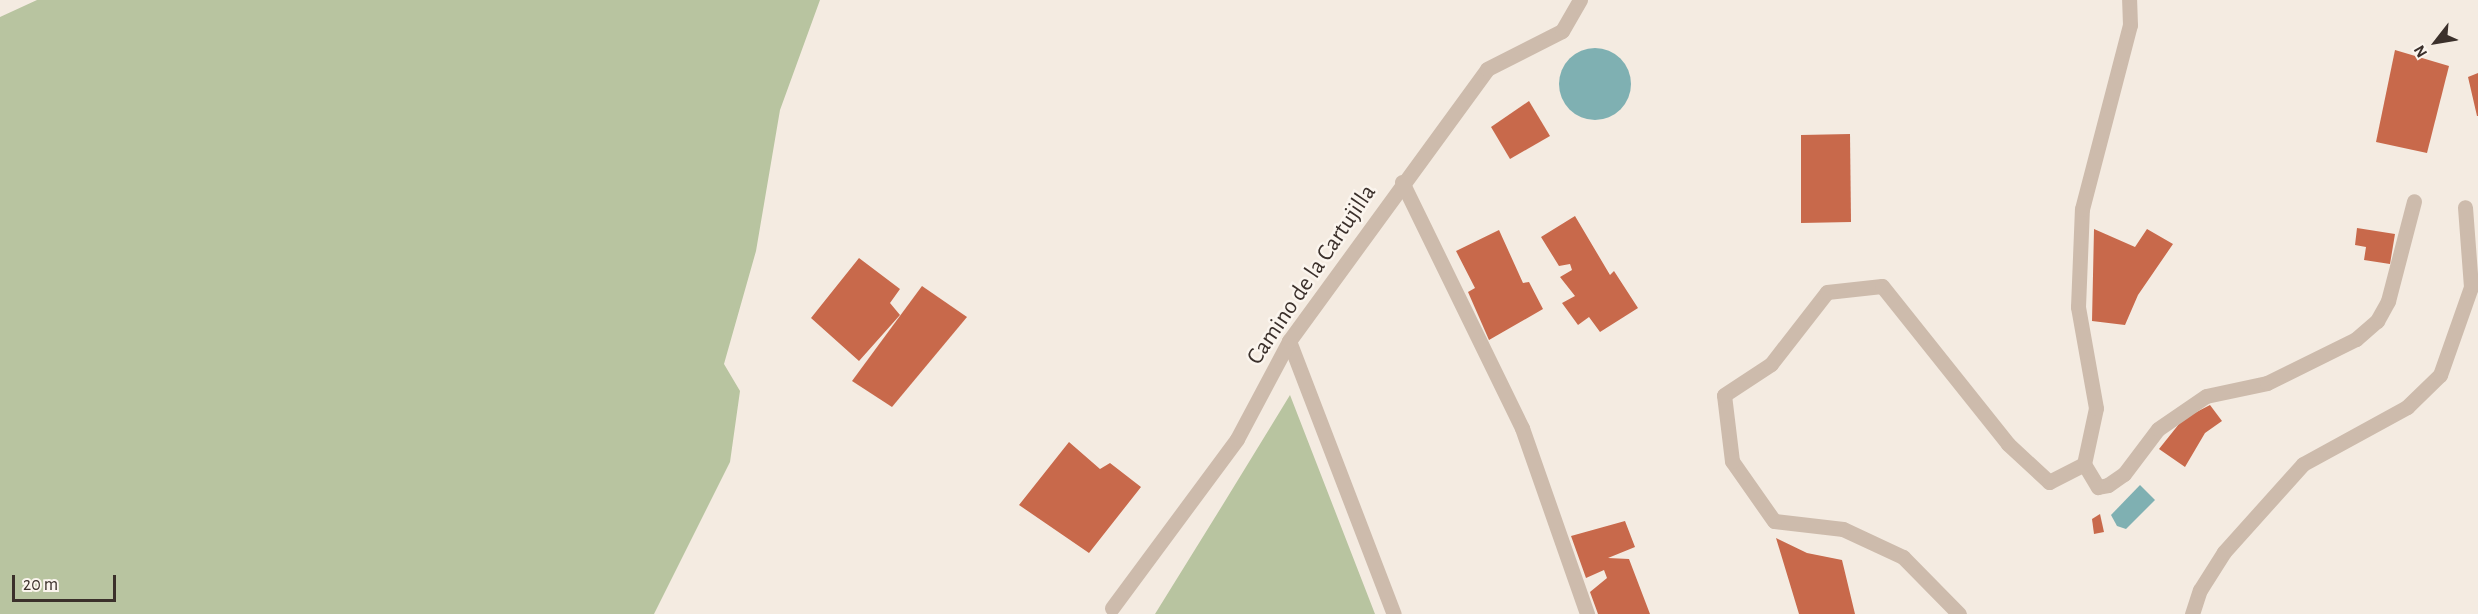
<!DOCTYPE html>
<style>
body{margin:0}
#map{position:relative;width:2478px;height:614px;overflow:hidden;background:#f4ebe1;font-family:"Alegreya Sans",sans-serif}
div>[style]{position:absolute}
.green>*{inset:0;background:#b8c4a0}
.water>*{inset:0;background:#7fb0b2}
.round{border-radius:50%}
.building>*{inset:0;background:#c8694b}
.service>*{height:15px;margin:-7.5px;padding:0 7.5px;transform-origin:7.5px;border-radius:7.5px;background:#cdbbac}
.minor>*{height:15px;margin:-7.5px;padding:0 7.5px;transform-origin:7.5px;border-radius:7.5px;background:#cdbbac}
span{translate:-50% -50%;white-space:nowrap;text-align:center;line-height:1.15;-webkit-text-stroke:5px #fbf5ee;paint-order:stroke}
.street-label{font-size:24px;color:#3b302b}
.north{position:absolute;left:2406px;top:12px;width:60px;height:60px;-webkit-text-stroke:4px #fbf5ee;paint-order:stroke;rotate:239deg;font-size:16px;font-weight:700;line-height:24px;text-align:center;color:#3b302b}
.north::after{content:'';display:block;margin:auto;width:21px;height:27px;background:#3b302b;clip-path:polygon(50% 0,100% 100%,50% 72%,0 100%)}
.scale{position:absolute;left:12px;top:575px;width:104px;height:27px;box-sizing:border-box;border:3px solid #3b302b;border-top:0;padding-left:8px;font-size:18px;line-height:21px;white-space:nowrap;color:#3b302b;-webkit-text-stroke:4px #fbf5ee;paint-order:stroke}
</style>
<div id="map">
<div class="green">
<div style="clip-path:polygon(37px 0,820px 0,780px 110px,756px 251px,724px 364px,740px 391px,730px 462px,654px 614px,0 614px,0 17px)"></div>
<div style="clip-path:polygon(1290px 395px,1375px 614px,1155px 614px,1222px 506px)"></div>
</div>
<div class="water">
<div class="round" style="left:1559px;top:48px;width:72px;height:72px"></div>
<div style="clip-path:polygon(2140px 485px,2155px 500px,2126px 529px,2117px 526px,2111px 515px)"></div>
</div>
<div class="building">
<div style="clip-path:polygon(2395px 50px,2449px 66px,2427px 153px,2376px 142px)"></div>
<div style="clip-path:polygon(2478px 73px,2478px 116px,2477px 116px,2468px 77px)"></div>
<div style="clip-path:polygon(1529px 101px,1550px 136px,1510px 159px,1491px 127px)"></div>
<div style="clip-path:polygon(1850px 134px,1851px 222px,1801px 223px,1801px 135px)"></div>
<div style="clip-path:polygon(1575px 216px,1610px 275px,1614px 271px,1638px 308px,1600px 332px,1589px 317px,1578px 325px,1562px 303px,1575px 296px,1560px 277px,1572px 270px,1570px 264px,1559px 266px,1541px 237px)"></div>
<div style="clip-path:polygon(2357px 228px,2395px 234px,2390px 264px,2364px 260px,2366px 247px,2355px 245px)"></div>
<div style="clip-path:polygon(2094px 229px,2135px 247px,2147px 229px,2173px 244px,2138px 295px,2125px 325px,2092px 321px)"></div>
<div style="clip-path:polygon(1499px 230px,1523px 283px,1529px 282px,1543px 309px,1489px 340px,1468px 292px,1475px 288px,1456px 251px)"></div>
<div style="clip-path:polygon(859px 258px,900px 289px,890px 303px,900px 315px,859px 361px,811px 318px)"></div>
<div style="clip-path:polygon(922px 286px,967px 317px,892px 407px,852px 381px)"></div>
<div style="clip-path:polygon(2210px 405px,2222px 421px,2205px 433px,2185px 467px,2159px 449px,2183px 419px)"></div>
<div style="clip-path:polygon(1069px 442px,1100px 469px,1110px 463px,1141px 487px,1089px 553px,1019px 505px)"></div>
<div style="clip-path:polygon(2100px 514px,2104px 532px,2094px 534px,2092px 519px)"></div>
<div style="clip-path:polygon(1625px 521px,1635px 547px,1608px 558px,1629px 559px,1650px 614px,1598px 614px,1590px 592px,1607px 578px,1604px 570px,1586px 578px,1571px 536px)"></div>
<div style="clip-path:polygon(1776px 538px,1807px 553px,1842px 560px,1855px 614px,1799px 614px)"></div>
</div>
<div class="service">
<div style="left:1289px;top:341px;width:292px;rotate:69deg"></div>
<div style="left:2084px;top:464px;width:27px;rotate:59deg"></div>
<div style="left:2098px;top:487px;width:10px;rotate:-11deg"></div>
<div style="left:2108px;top:485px;width:19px;rotate:-35deg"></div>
<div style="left:2124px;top:474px;width:56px;rotate:-52.9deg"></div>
<div style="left:2158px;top:429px;width:58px;rotate:-34.5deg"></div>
<div style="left:2206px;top:396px;width:62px;rotate:-12deg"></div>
<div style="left:2267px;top:383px;width:99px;rotate:-26.3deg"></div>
<div style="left:2356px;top:339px;width:28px;rotate:-41deg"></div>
<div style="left:2377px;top:321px;width:23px;rotate:-61deg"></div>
<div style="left:2388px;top:301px;width:103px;rotate:-75.4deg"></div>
<div style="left:2192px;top:614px;width:25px;rotate:-72deg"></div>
<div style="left:2200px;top:590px;width:45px;rotate:-57.7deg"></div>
<div style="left:2224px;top:552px;width:118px;rotate:-48.1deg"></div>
<div style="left:2303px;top:464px;width:119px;rotate:-28.7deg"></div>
<div style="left:2407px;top:407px;width:46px;rotate:-44.1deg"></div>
<div style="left:2440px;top:375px;width:93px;rotate:-70.6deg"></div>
<div style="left:2471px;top:287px;width:80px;rotate:-94.3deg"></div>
</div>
<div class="minor">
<div style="left:1402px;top:182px;width:274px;rotate:64deg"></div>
<div style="left:1522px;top:428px;width:197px;rotate:70.7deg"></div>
<div style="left:1112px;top:608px;width:210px;rotate:-53.5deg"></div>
<div style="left:1237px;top:439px;width:111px;rotate:-62deg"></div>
<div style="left:1289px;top:341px;width:336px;rotate:-53.9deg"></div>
<div style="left:1487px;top:69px;width:84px;rotate:-26.9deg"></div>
<div style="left:1562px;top:31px;width:36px;rotate:-60deg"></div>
<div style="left:1959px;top:614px;width:80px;rotate:-134.5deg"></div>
<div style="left:1903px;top:557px;width:66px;rotate:-155deg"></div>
<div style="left:1843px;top:529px;width:69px;rotate:-173.4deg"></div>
<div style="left:1774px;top:521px;width:73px;rotate:-125deg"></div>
<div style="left:1732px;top:461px;width:66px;rotate:-96.9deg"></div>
<div style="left:1724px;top:395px;width:56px;rotate:-33.4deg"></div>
<div style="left:1771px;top:364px;width:91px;rotate:-52.1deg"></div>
<div style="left:1827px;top:292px;width:55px;rotate:-6.2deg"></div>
<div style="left:1882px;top:286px;width:202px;rotate:51.4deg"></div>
<div style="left:2008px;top:444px;width:56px;rotate:42.8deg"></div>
<div style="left:2049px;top:482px;width:39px;rotate:-27deg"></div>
<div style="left:2084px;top:464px;width:57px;rotate:-77.9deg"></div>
<div style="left:2096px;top:408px;width:103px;rotate:-100.1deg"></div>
<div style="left:2078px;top:307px;width:98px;rotate:-87.7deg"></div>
<div style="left:2082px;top:209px;width:190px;rotate:-75.4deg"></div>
<div style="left:2130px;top:25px;width:25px;rotate:-92deg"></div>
</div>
<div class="street-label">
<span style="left:1312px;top:275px;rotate:-56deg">Camino de la Cartujilla</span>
</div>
<div class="north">N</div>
<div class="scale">20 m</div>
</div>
